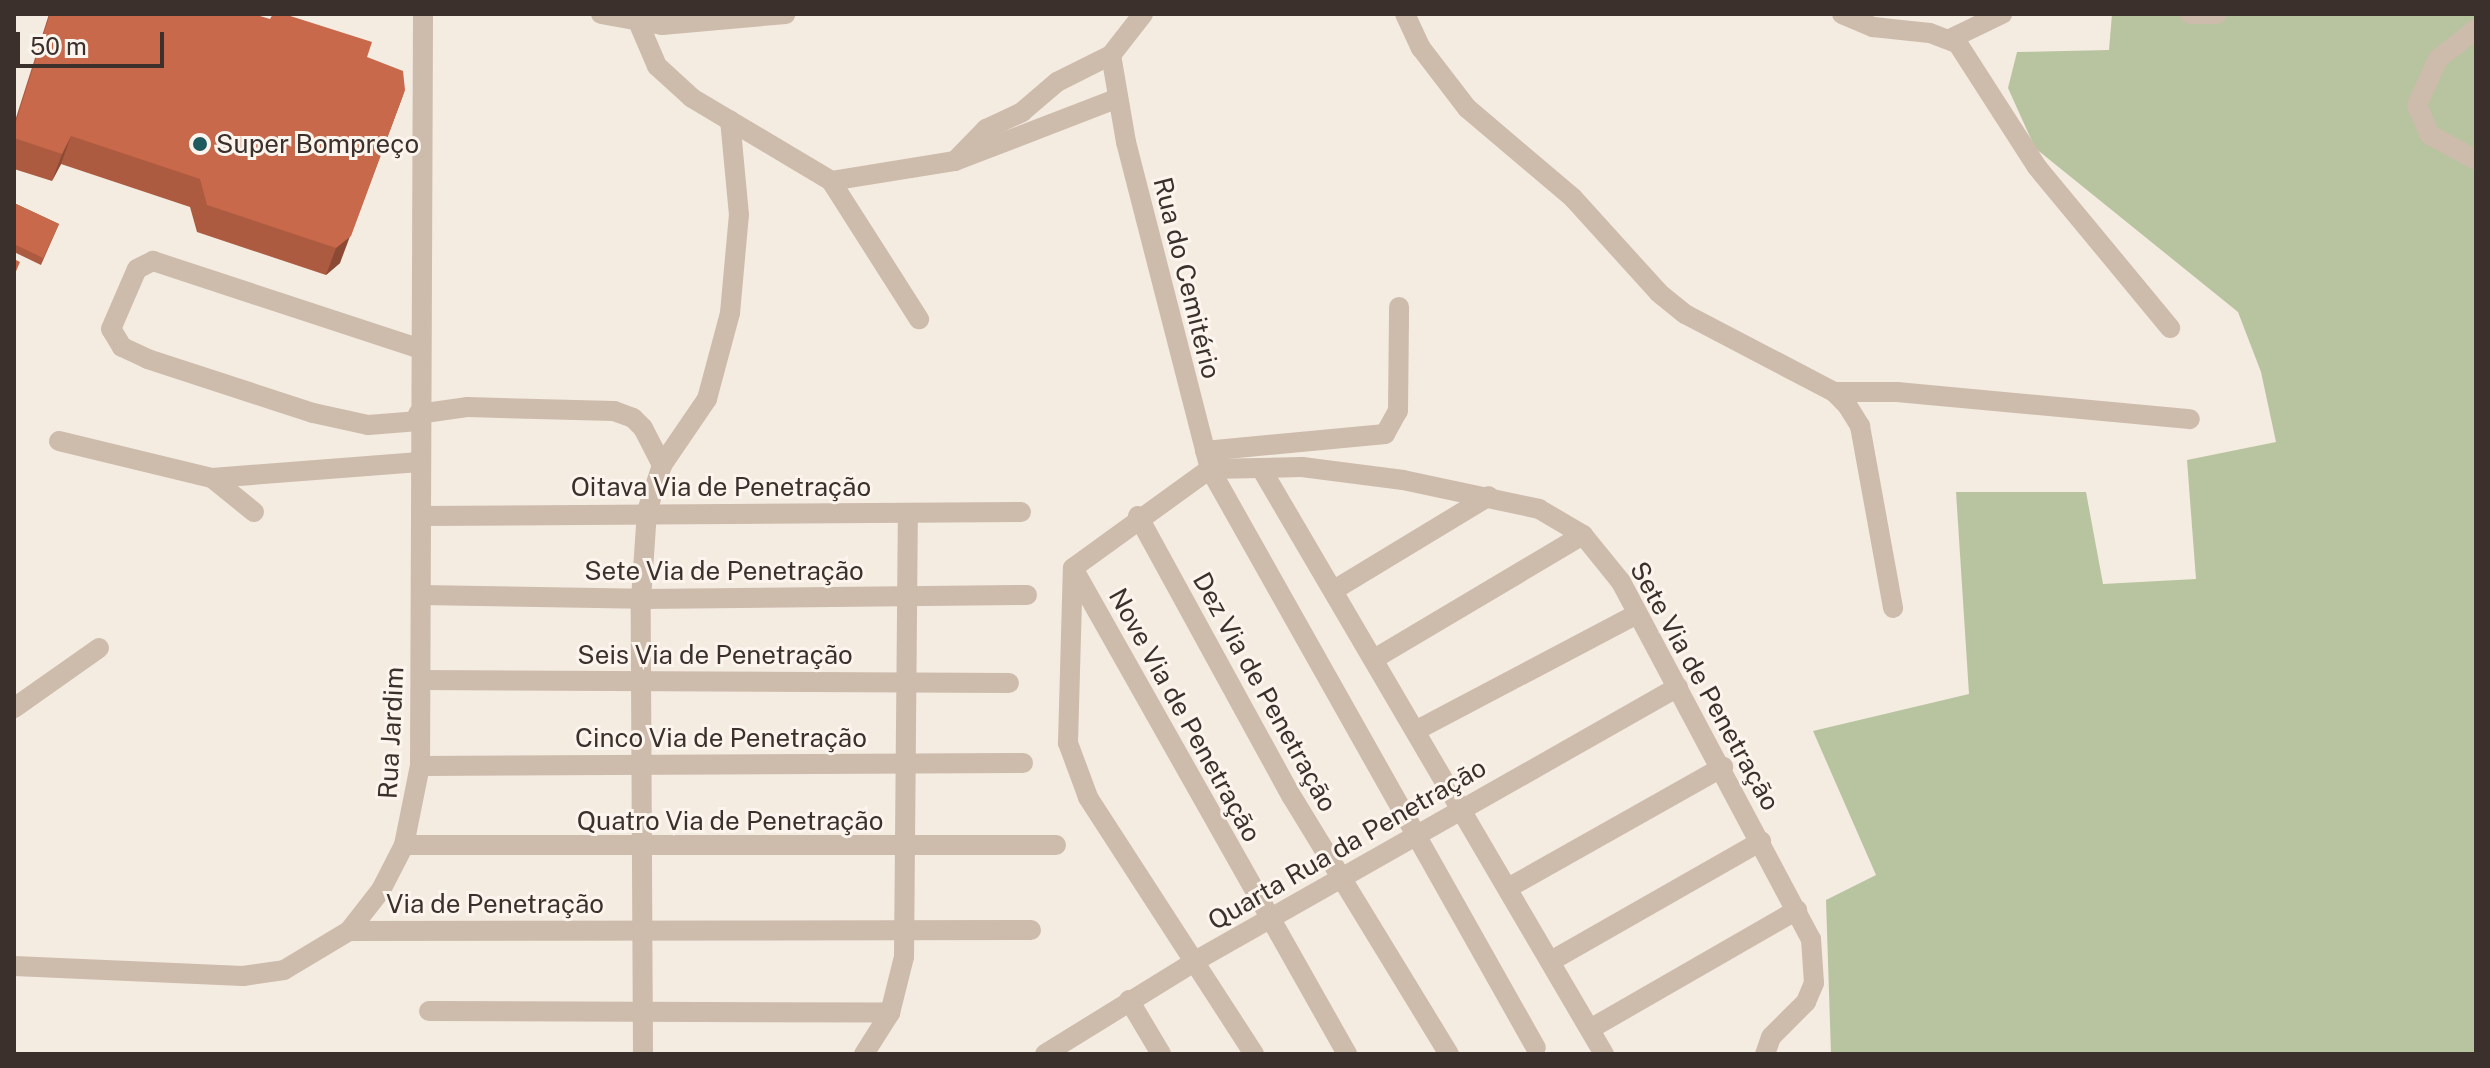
<!DOCTYPE html>
<meta charset="utf-8">
<style>
body{margin:0}
#map{position:relative;width:2490px;height:1068px;overflow:hidden;background:#f4ebe1;font-family:"Public Sans",sans-serif}
div>[style]{position:absolute}
.green>*{inset:0;background:#b8c4a0}
.minor>*{height:20px;margin:-10px;padding:0 10px;transform-origin:10px;border-radius:10px;background:#cdbbac}
.wall>*{inset:0;background:#ac5a40}
.shaded-wall>*{inset:0;background:#8c4a34}
.building>*{inset:0;background:#c8694b}
.dots>*{width:22px;height:22px;translate:-50% -50%;box-sizing:border-box;border:4px solid #fbf5ee;border-radius:50%}
span{translate:-50% -50%;white-space:nowrap;text-align:center;line-height:1.15;-webkit-text-stroke:6px #fbf5ee;paint-order:stroke}
.poi-label{font-size:26px;color:#3b302b}
.left{translate:0 -50%;text-align:left}
.street-label{font-size:26px;color:#3b302b}
.frame{position:absolute;inset:0;border:16px solid #3b302b;pointer-events:none}
.scale{position:absolute;left:16px;top:32px;width:148px;height:36px;box-sizing:border-box;border:4px solid #3b302b;border-top:0;padding-left:10px;font-size:24px;line-height:28px;white-space:nowrap;color:#3b302b;-webkit-text-stroke:6px #fbf5ee;paint-order:stroke}
</style>
<div id="map">
<div class="green">
<div style="clip-path:polygon(2112px 14px,2476px 14px,2476px 1054px,1831px 1054px,1826px 900px,1876px 875px,1813px 731px,1969px 694px,1956px 492px,2086px 492px,2103px 584px,2196px 579px,2187px 460px,2276px 442px,2261px 372px,2238px 312px,2035px 148px,2008px 88px,2017px 52px,2109px 50px)"></div>
</div>
<div class="minor">
<div style="left:601px;top:14px;width:62px;rotate:10.2deg"></div>
<div style="left:662px;top:25px;width:124px;rotate:-5.1deg"></div>
<div style="left:1405px;top:14px;width:38px;rotate:65deg"></div>
<div style="left:1421px;top:48px;width:76px;rotate:52.5deg"></div>
<div style="left:1467px;top:108px;width:139px;rotate:40.3deg"></div>
<div style="left:1573px;top:198px;width:128px;rotate:47.8deg"></div>
<div style="left:1659px;top:293px;width:33px;rotate:39deg"></div>
<div style="left:1685px;top:314px;width:168px;rotate:27.6deg"></div>
<div style="left:1834px;top:392px;width:18px;rotate:45deg"></div>
<div style="left:1847px;top:405px;width:25px;rotate:58deg"></div>
<div style="left:1860px;top:426px;width:185px;rotate:79.7deg"></div>
<div style="left:1842px;top:14px;width:34px;rotate:23deg"></div>
<div style="left:1873px;top:27px;width:57px;rotate:6deg"></div>
<div style="left:1930px;top:33px;width:30px;rotate:21deg"></div>
<div style="left:1958px;top:44px;width:146px;rotate:57.3deg"></div>
<div style="left:2037px;top:167px;width:209px;rotate:50.4deg"></div>
<div style="left:2190px;top:14px;width:27px"></div>
<div style="left:639px;top:24px;width:46px;rotate:66.8deg"></div>
<div style="left:657px;top:66px;width:47px;rotate:42.4deg"></div>
<div style="left:692px;top:98px;width:162px;rotate:30.8deg"></div>
<div style="left:831px;top:181px;width:126px;rotate:-9.2deg"></div>
<div style="left:955px;top:161px;width:173px;rotate:-21.1deg"></div>
<div style="left:2476px;top:29px;width:48px;rotate:141.7deg"></div>
<div style="left:2438px;top:59px;width:51px;rotate:114.5deg"></div>
<div style="left:2417px;top:105px;width:33px;rotate:67deg"></div>
<div style="left:2430px;top:135px;width:52px;rotate:28.5deg"></div>
<div style="left:1950px;top:39px;width:58px;rotate:-25.7deg"></div>
<div style="left:1111px;top:55px;width:88px;rotate:80.2deg"></div>
<div style="left:1126px;top:142px;width:338px;rotate:75.6deg"></div>
<div style="left:1210px;top:469px;width:664px;rotate:60.62deg"></div>
<div style="left:955px;top:161px;width:45px;rotate:-45.9deg"></div>
<div style="left:986px;top:129px;width:40px;rotate:-25deg"></div>
<div style="left:1022px;top:112px;width:46px;rotate:-40.6deg"></div>
<div style="left:1057px;top:82px;width:60px;rotate:-26.6deg"></div>
<div style="left:1111px;top:55px;width:52px;rotate:-52deg"></div>
<div style="left:831px;top:181px;width:164px;rotate:57.5deg"></div>
<div style="left:1834px;top:392px;width:63px"></div>
<div style="left:1897px;top:392px;width:294px;rotate:5.3deg"></div>
<div style="left:418px;top:414px;width:49px;rotate:-8.1deg"></div>
<div style="left:467px;top:407px;width:147px;rotate:1.6deg"></div>
<div style="left:614px;top:411px;width:20px;rotate:20deg"></div>
<div style="left:633px;top:418px;width:14px;rotate:45deg"></div>
<div style="left:643px;top:428px;width:42px;rotate:62.8deg"></div>
<div style="left:419px;top:421px;width:51px;rotate:175.5deg"></div>
<div style="left:368px;top:425px;width:56px;rotate:-167.7deg"></div>
<div style="left:313px;top:413px;width:174px;rotate:-161.9deg"></div>
<div style="left:148px;top:359px;width:29px;rotate:-155deg"></div>
<div style="left:122px;top:347px;width:21px;rotate:-121deg"></div>
<div style="left:111px;top:329px;width:65px;rotate:-66.6deg"></div>
<div style="left:137px;top:269px;width:18px;rotate:-27deg"></div>
<div style="left:153px;top:261px;width:281px;rotate:18.2deg"></div>
<div style="left:59px;top:441px;width:157px;rotate:13.6deg"></div>
<div style="left:212px;top:478px;width:54px;rotate:39deg"></div>
<div style="left:1205px;top:451px;width:181px;rotate:-5.4deg"></div>
<div style="left:1385px;top:434px;width:26px;rotate:-61deg"></div>
<div style="left:1398px;top:411px;width:104px;rotate:-89.4deg"></div>
<div style="left:1262px;top:470px;width:677px;rotate:59.65deg"></div>
<div style="left:212px;top:478px;width:208px;rotate:-4.4deg"></div>
<div style="left:421px;top:516px;width:600px;rotate:-0.38deg"></div>
<div style="left:1138px;top:516px;width:320px;rotate:61.3deg"></div>
<div style="left:1292px;top:797px;width:301px;rotate:58.6deg"></div>
<div style="left:1074px;top:570px;width:556px;rotate:60.57deg"></div>
<div style="left:1334px;top:590px;width:181px;rotate:-31.2deg"></div>
<div style="left:421px;top:595px;width:220px;rotate:1deg"></div>
<div style="left:641px;top:599px;width:386px;rotate:-0.6deg"></div>
<div style="left:1374px;top:659px;width:243px;rotate:-30.7deg"></div>
<div style="left:421px;top:680px;width:588px;rotate:0.29deg"></div>
<div style="left:14px;top:708px;width:104px;rotate:-35.2deg"></div>
<div style="left:1417px;top:730px;width:249px;rotate:-27.8deg"></div>
<div style="left:420px;top:766px;width:603px;rotate:-0.29deg"></div>
<div style="left:404px;top:845px;width:652px"></div>
<div style="left:1508px;top:888px;width:247px;rotate:-29.4deg"></div>
<div style="left:349px;top:931px;width:682px;rotate:-0.08deg"></div>
<div style="left:1551px;top:961px;width:242px;rotate:-29.7deg"></div>
<div style="left:14px;top:966px;width:229px;rotate:2.5deg"></div>
<div style="left:243px;top:976px;width:41px;rotate:-8.3deg"></div>
<div style="left:284px;top:970px;width:76px;rotate:-31deg"></div>
<div style="left:349px;top:931px;width:52px;rotate:-52deg"></div>
<div style="left:381px;top:890px;width:51px;rotate:-62.9deg"></div>
<div style="left:404px;top:845px;width:81px;rotate:-78.6deg"></div>
<div style="left:420px;top:766px;width:752px;rotate:-89.77deg"></div>
<div style="left:1129px;top:1000px;width:63px;rotate:59.3deg"></div>
<div style="left:429px;top:1011px;width:461px;rotate:0.2deg"></div>
<div style="left:1590px;top:1029px;width:239px;rotate:-29.9deg"></div>
<div style="left:643px;top:1054px;width:455px;rotate:-90.3deg"></div>
<div style="left:641px;top:599px;width:88px;rotate:-86.1deg"></div>
<div style="left:647px;top:511px;width:48px;rotate:-71.9deg"></div>
<div style="left:662px;top:465px;width:80px;rotate:-55.7deg"></div>
<div style="left:707px;top:399px;width:89px;rotate:-75deg"></div>
<div style="left:730px;top:313px;width:98px;rotate:-84.8deg"></div>
<div style="left:739px;top:215px;width:95px;rotate:-95.4deg"></div>
<div style="left:864px;top:1054px;width:49px;rotate:-57.6deg"></div>
<div style="left:890px;top:1013px;width:58px;rotate:-76deg"></div>
<div style="left:904px;top:957px;width:443px;rotate:-89.5deg"></div>
<div style="left:1045px;top:1054px;width:179px;rotate:-31.7deg"></div>
<div style="left:1197px;top:960px;width:553px;rotate:-29.58deg"></div>
<div style="left:1254px;top:1054px;width:306px;rotate:-122.9deg"></div>
<div style="left:1088px;top:797px;width:58px;rotate:-110.3deg"></div>
<div style="left:1068px;top:743px;width:175px;rotate:-88.4deg"></div>
<div style="left:1073px;top:568px;width:169px;rotate:-35.9deg"></div>
<div style="left:1210px;top:469px;width:92px;rotate:-1.2deg"></div>
<div style="left:1302px;top:467px;width:102px;rotate:7.3deg"></div>
<div style="left:1403px;top:480px;width:139px;rotate:12deg"></div>
<div style="left:1539px;top:509px;width:51px;rotate:30.6deg"></div>
<div style="left:1583px;top:535px;width:60px;rotate:51deg"></div>
<div style="left:1621px;top:582px;width:404px;rotate:62deg"></div>
<div style="left:1811px;top:939px;width:44px;rotate:86.1deg"></div>
<div style="left:1814px;top:983px;width:21px;rotate:113deg"></div>
<div style="left:1806px;top:1002px;width:49px;rotate:135deg"></div>
<div style="left:1771px;top:1037px;width:18px;rotate:109deg"></div>
</div>
<div class="wall">
<div style="clip-path:polygon(49px 14px,253px 14px,367px 57px,340px 263px,326px 275px,197px 232px,190px 207px,61px 164px,52px 181px,14px 169px,14px 124px)"></div>
<div style="clip-path:polygon(14px 203px,59px 224px,41px 265px,14px 252px)"></div>
</div>
<div class="shaded-wall">
<div style="clip-path:polygon(405px 90px,340px 263px,326px 275px,336px 248px)"></div>
<div style="clip-path:polygon(71px 136px,61px 164px,52px 181px,62px 154px)"></div>
</div>
<div class="building">
<div style="clip-path:polygon(50px 14px,253px 14px,270px 19px,273px 14px,284px 14px,372px 42px,367px 57px,403px 71px,405px 90px,351px 236px,336px 248px,207px 205px,200px 179px,71px 136px,62px 154px,14px 138px,14px 128px)"></div>
<div style="clip-path:polygon(14px 203px,59px 224px,43px 258px,14px 244px)"></div>
<div style="clip-path:polygon(14px 259px,20px 262px,14px 276px)"></div>
</div>
<div class="dots">
<div style="left:200px;top:144px;background:#1f5a5e"></div>
</div>
<div class="poi-label">
<span class="left" style="left:216px;top:144px">Super Bompreço</span>
</div>
<div class="street-label">
<span style="left:1187px;top:278px;rotate:76deg">Rua do Cemitério</span>
<span style="left:721px;top:487px">Oitava Via de Penetração</span>
<span style="left:724px;top:571px">Sete Via de Penetração</span>
<span style="left:715px;top:655px">Seis Via de Penetração</span>
<span style="left:1705px;top:686px;rotate:61deg">Sete Via de Penetração</span>
<span style="left:1265px;top:692px;rotate:61deg">Dez Via de Penetração</span>
<span style="left:1185px;top:715px;rotate:61deg">Nove Via de Penetração</span>
<span style="left:391px;top:733px;rotate:-87deg">Rua Jardim</span>
<span style="left:721px;top:738px">Cinco Via de Penetração</span>
<span style="left:730px;top:821px">Quatro Via de Penetração</span>
<span style="left:1347px;top:844px;rotate:-30deg">Quarta Rua da Penetração</span>
<span style="left:495px;top:904px">Via de Penetração</span>
</div>
<div class="frame"></div>
<div class="scale">50 m</div>
</div>
